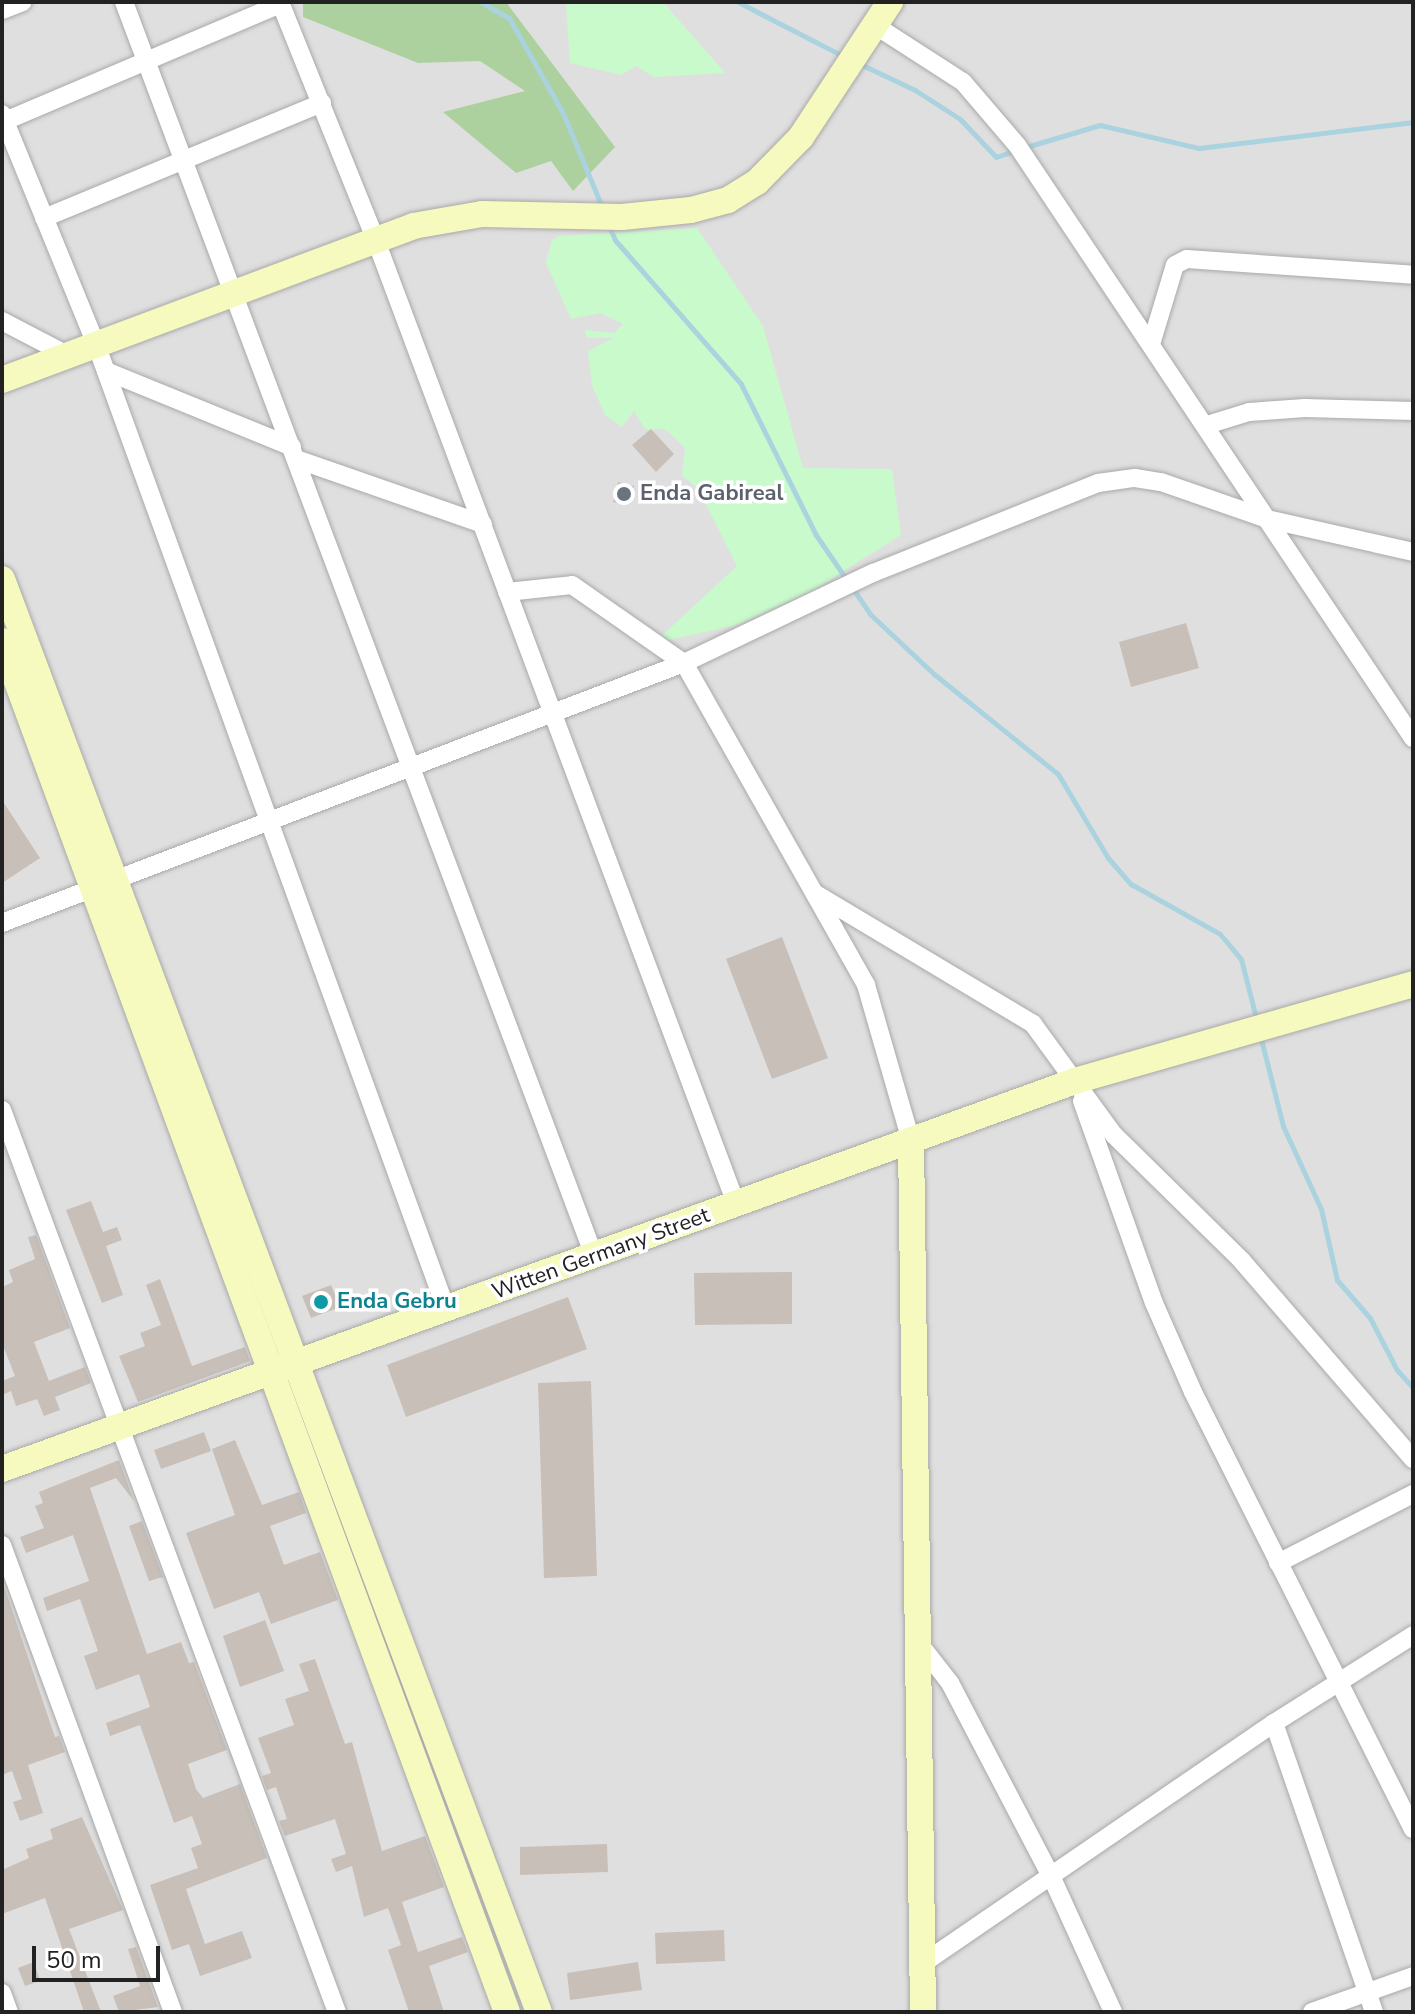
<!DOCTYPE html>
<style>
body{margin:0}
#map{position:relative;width:1415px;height:2014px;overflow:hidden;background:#f2efe9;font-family:"Nunito Sans",sans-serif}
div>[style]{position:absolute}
.residential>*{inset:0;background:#e0dfdf}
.forest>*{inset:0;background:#add19e}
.park>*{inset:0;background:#c8facc}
.stream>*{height:5px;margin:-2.5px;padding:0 2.5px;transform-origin:2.5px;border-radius:2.5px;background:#aad3df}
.building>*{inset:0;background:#c7bfb8}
.roads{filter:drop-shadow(0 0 2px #a9a9a9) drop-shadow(0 0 2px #a9a9a9)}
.street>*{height:18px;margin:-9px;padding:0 9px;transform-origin:9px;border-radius:9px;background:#fff}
.secondary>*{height:26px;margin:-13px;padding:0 13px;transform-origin:13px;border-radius:13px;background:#f7fabf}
.dots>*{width:22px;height:22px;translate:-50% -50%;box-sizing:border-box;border:4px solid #fff;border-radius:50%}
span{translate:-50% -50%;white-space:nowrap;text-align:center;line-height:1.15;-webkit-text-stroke:7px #fff;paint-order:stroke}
.worship-label{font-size:22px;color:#5b616d;font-weight:700}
.left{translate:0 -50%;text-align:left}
.street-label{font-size:22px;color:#222}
.culture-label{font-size:22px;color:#0d838f;font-weight:700}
.frame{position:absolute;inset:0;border:4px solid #222;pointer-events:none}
.scale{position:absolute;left:32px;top:1946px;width:128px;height:36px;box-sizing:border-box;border:4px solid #222;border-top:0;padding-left:10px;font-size:24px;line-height:28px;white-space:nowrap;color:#222;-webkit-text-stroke:6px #fff;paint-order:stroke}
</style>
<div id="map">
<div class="residential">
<div style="clip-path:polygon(2px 2px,1413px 2px,1413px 2012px,2px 2012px)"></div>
</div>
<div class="forest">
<div style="clip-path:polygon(303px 2px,506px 2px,615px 147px,573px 191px,551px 161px,516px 173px,443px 112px,525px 91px,480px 61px,418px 63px,303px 17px)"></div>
</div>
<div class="park">
<div style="clip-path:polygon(566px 2px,663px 2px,725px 73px,654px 77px,636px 66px,621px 75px,570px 63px)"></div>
<div style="clip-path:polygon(697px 228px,763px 326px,803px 468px,892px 469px,901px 535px,815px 589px,737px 625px,654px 643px,737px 566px,698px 489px,682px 475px,685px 448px,665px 429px,645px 429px,634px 411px,622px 427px,605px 415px,592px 385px,588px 351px,613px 338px,587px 338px,585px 330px,614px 333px,623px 324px,600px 313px,571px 319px,546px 263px,552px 240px,559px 236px)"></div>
</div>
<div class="stream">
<div style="left:481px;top:2px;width:32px;rotate:30deg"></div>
<div style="left:509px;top:18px;width:109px;rotate:60.4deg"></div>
<div style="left:563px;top:113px;width:102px;rotate:67.5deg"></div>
<div style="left:738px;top:2px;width:120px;rotate:27.2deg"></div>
<div style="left:858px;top:63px;width:63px;rotate:25.3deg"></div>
<div style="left:915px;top:90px;width:54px;rotate:32.8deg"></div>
<div style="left:960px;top:119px;width:52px;rotate:46.5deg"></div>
<div style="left:996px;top:157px;width:21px;rotate:-19deg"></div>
<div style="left:1026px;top:147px;width:77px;rotate:-16.6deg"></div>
<div style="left:1100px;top:125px;width:102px;rotate:13.1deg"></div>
<div style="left:1199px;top:148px;width:216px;rotate:-6.9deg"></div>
<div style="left:608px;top:224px;width:17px;rotate:66deg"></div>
<div style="left:615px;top:240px;width:191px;rotate:48.8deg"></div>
<div style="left:741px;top:384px;width:169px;rotate:63.6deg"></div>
<div style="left:816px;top:535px;width:96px;rotate:55.6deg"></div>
<div style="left:870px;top:614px;width:88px;rotate:43.2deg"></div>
<div style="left:934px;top:674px;width:159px;rotate:38.9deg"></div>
<div style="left:1058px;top:774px;width:98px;rotate:59.2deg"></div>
<div style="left:1108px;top:858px;width:35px;rotate:49deg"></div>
<div style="left:1131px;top:884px;width:102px;rotate:29.3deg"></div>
<div style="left:1220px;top:934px;width:33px;rotate:50deg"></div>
<div style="left:1241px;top:959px;width:65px;rotate:75.7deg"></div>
<div style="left:1260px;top:1035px;width:94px;rotate:75.8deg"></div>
<div style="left:1283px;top:1126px;width:91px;rotate:65.4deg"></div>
<div style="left:1321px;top:1209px;width:73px;rotate:77.3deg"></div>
<div style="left:1337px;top:1280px;width:50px;rotate:49deg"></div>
<div style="left:1370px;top:1318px;width:59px;rotate:62.6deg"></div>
<div style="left:1397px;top:1370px;width:24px;rotate:48deg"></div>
</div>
<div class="building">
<div style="clip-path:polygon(651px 429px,674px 454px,656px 472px,632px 445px)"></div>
<div style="clip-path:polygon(618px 482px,634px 486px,630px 504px,613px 502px)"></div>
<div style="clip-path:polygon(1186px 623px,1199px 668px,1131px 687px,1119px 642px)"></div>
<div style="clip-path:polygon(2px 800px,40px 858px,2px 883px)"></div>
<div style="clip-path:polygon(782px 937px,828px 1058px,772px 1079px,726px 959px)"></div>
<div style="clip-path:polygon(91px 1201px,103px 1232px,117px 1227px,122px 1240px,106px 1246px,123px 1295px,102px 1303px,66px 1210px)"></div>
<div style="clip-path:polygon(36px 1235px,70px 1328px,34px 1342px,49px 1381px,85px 1367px,91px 1383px,55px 1397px,60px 1410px,44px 1416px,37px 1399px,16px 1406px,11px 1391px,2px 1395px,2px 1381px,15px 1376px,2px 1343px,2px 1287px,13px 1282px,9px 1270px,35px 1259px,28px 1237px)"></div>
<div style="clip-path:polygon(792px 1272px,792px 1324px,695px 1325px,694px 1273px)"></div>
<div style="clip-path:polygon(160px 1279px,192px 1366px,245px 1347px,250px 1361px,138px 1402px,119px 1356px,145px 1346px,140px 1333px,161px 1325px,146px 1285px)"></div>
<div style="clip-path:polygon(331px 1285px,340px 1307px,311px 1318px,302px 1296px)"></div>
<div style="clip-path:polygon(568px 1297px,587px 1349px,406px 1417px,387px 1365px)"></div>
<div style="clip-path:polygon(591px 1381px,597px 1576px,544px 1578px,538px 1383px)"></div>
<div style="clip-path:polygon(204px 1432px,211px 1451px,161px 1469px,154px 1450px)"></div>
<div style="clip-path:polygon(235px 1440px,262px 1505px,299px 1492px,306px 1513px,270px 1526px,284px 1565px,320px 1552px,338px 1600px,271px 1624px,259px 1592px,214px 1609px,186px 1533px,235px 1515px,212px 1449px)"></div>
<div style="clip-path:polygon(119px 1460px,134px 1501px,116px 1478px,90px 1488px,147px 1654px,181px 1642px,189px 1663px,194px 1662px,227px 1750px,188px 1764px,196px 1789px,203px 1798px,240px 1784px,267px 1858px,186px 1889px,205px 1944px,242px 1931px,252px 1958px,200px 1976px,189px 1944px,172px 1950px,150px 1885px,198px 1868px,191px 1848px,202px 1844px,192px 1816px,174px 1823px,140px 1725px,110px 1736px,106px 1723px,150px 1707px,139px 1674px,96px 1690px,84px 1656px,98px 1651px,80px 1599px,47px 1611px,43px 1598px,89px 1581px,73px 1535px,26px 1553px,20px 1537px,44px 1528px,35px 1506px,43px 1503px,39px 1492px)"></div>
<div style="clip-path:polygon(142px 1521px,163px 1577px,149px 1581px,129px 1526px)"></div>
<div style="clip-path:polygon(2px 1580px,55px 1737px,59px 1736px,65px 1752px,28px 1765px,43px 1813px,20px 1821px,13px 1802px,22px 1799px,12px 1771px,2px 1775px)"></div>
<div style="clip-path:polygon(265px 1620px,284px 1671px,240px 1687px,223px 1636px)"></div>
<div style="clip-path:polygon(315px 1659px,345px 1744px,352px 1742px,382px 1851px,425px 1836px,444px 1887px,402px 1902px,418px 1952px,462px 1937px,468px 1952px,429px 1966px,444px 2012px,409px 2012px,388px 1950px,401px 1945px,388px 1908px,364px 1917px,352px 1866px,336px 1872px,331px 1859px,346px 1854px,335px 1819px,285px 1836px,279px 1821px,287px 1819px,276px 1787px,267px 1790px,262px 1776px,271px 1773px,258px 1738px,294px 1725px,285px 1699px,309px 1691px,299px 1664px)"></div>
<div style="clip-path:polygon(82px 1817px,123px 1910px,69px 1929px,101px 2012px,84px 2012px,45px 1898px,2px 1914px,2px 1870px,29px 1858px,26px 1849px,53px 1839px,50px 1829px)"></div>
<div style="clip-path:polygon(607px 1844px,608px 1872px,520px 1875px,520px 1847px)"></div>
<div style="clip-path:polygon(724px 1930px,725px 1961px,656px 1964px,655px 1933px)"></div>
<div style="clip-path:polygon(136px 1947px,158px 2007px,119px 2012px,113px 1996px,140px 1986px,128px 1949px)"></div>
<div style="clip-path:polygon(34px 1962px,40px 1981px,25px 1986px,18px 1968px)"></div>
<div style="clip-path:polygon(638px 1962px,642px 1990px,570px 2000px,567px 1973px)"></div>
</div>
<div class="roads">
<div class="street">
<div style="left:124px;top:2px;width:1339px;rotate:69.45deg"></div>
<div style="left:280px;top:2px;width:254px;rotate:68.1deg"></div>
<div style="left:375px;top:238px;width:1033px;rotate:69.5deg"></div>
<div style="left:2px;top:10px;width:22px;rotate:-21deg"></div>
<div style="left:873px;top:24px;width:107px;rotate:32.8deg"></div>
<div style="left:963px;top:82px;width:83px;rotate:49.4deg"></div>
<div style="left:1017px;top:145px;width:713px;rotate:56.27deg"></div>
<div style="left:2px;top:114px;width:248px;rotate:67.8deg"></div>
<div style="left:96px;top:344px;width:1027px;rotate:70.06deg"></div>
<div style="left:5px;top:121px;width:300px;rotate:-23deg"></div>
<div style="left:44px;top:218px;width:301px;rotate:-22.5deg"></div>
<div style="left:2px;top:321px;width:73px;rotate:27.6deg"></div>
<div style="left:1152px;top:341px;width:79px;rotate:-73.2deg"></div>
<div style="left:1175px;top:265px;width:13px;rotate:-27deg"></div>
<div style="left:1187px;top:259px;width:227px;rotate:4deg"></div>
<div style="left:106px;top:371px;width:201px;rotate:22.2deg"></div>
<div style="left:1207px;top:425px;width:44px;rotate:-17.2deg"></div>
<div style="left:1249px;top:412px;width:56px;rotate:-4.1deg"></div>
<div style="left:1305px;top:408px;width:108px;rotate:1.6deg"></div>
<div style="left:296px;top:459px;width:198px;rotate:19.2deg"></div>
<div style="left:507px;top:592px;width:65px;rotate:-6.1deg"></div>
<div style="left:572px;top:585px;width:136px;rotate:34.9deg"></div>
<div style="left:684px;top:663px;width:370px;rotate:60.5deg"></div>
<div style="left:866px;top:985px;width:162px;rotate:73.9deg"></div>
<div style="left:816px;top:894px;width:253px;rotate:30.9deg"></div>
<div style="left:1033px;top:1024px;width:137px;rotate:53.9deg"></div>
<div style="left:1114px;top:1135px;width:180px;rotate:44.5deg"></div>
<div style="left:1242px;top:1261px;width:262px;rotate:49.2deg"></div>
<div style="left:2px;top:923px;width:730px;rotate:-20.87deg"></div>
<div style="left:684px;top:663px;width:209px;rotate:-25.5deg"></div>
<div style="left:873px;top:573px;width:242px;rotate:-21.8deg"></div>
<div style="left:1098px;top:483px;width:37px;rotate:-8deg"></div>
<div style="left:1135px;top:478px;width:26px;rotate:9deg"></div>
<div style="left:1161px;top:482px;width:112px;rotate:19.2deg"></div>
<div style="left:1267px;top:519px;width:150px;rotate:12.7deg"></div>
<div style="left:1082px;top:1101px;width:214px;rotate:70.4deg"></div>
<div style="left:1154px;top:1303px;width:97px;rotate:66.3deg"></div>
<div style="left:1193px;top:1392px;width:489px;rotate:63.3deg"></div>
<div style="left:2px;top:1110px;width:962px;rotate:69.63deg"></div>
<div style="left:2px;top:1545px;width:497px;rotate:69.9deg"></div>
<div style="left:1278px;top:1563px;width:152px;rotate:-27.1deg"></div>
<div style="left:918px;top:1642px;width:52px;rotate:52deg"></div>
<div style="left:950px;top:1683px;width:220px;rotate:62.4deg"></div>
<div style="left:1052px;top:1878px;width:147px;rotate:65.5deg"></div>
<div style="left:1274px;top:1723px;width:306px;rotate:70.9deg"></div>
<div style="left:922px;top:1964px;width:427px;rotate:-34.4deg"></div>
<div style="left:1274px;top:1723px;width:165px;rotate:-32.3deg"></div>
<div style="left:2px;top:1993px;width:20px;rotate:70deg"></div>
<div style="left:1312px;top:2012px;width:107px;rotate:-19.6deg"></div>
</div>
<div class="secondary">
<div style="left:2px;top:380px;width:439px;rotate:-20.5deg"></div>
<div style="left:413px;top:226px;width:70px;rotate:-9.9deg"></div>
<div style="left:482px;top:214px;width:140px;rotate:1.2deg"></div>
<div style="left:622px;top:217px;width:69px;rotate:-5.8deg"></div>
<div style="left:691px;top:210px;width:38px;rotate:-15deg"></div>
<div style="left:728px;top:200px;width:34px;rotate:-32deg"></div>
<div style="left:757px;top:182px;width:63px;rotate:-45.6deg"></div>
<div style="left:801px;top:137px;width:162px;rotate:-56.6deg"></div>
<div style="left:2px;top:579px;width:1530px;rotate:69.46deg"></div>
<div style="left:2px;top:641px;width:1461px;rotate:69.78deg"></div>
<div style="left:911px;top:1141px;width:871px;rotate:89.21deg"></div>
<div style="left:2px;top:1469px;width:1141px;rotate:-19.88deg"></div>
<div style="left:1075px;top:1081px;width:352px;rotate:-16deg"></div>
</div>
</div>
<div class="dots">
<div style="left:624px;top:494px;background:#6b7280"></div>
<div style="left:321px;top:1302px;background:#0f9aa8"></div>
</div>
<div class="worship-label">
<span class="left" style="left:640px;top:494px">Enda Gabireal</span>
</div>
<div class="street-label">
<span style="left:601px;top:1254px;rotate:-20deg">Witten Germany Street</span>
</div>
<div class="culture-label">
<span class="left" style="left:337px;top:1302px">Enda Gebru</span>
</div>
<div class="frame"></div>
<div class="scale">50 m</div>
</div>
